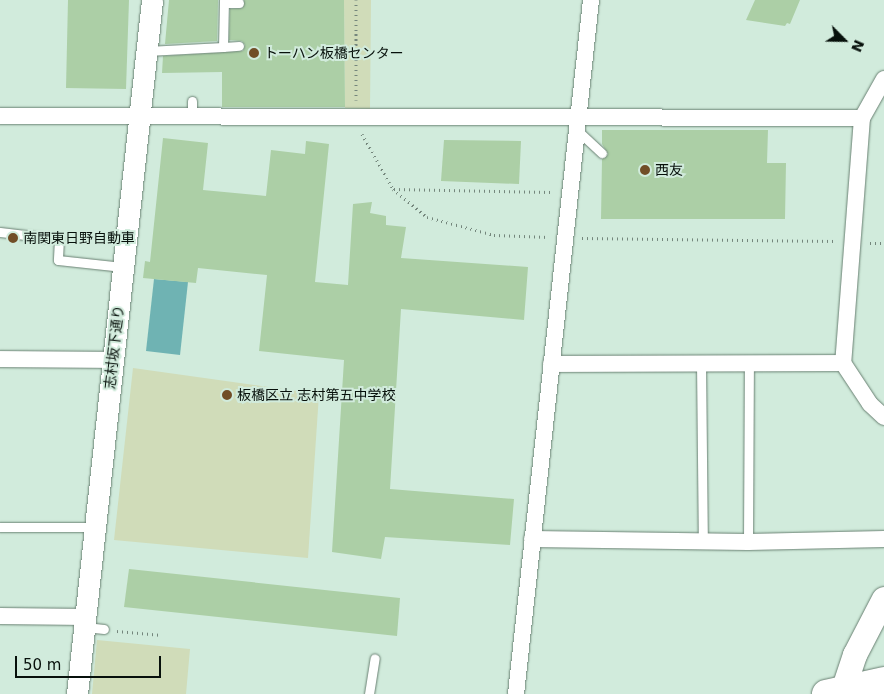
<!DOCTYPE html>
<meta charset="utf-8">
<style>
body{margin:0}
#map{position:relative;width:884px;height:694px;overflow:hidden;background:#d1ebdc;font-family:"DejaVu Sans","Noto Sans JP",sans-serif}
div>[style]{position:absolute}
.green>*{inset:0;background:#d0dcb9}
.water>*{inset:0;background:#6fb3b3}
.building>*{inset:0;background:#accfa6}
.path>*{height:3px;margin-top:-1.5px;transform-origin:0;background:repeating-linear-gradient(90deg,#74867c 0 1px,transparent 0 5px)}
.roads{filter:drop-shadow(0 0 1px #698072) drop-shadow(0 0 1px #698072)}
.service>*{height:9px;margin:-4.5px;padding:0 4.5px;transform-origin:4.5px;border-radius:4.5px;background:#fff}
.minor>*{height:16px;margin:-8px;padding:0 8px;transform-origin:8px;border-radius:8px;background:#fff}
.tertiary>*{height:21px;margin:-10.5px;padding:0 10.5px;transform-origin:10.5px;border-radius:10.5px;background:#fff}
.secondary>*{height:24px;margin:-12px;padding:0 12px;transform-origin:12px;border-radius:12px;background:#fff}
.trunk>*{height:28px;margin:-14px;padding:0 14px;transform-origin:14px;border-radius:14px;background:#fff}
.dots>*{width:14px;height:14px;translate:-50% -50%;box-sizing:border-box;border:2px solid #d1ebdc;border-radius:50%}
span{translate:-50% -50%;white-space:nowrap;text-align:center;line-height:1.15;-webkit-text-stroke:4px #d1ebdc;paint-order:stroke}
.poi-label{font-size:14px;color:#07100b}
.left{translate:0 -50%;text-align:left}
.street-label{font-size:14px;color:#07100b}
.north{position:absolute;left:819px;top:15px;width:50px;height:50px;-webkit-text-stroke:4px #d1ebdc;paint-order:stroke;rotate:113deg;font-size:14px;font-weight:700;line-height:20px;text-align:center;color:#07100b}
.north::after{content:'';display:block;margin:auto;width:18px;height:22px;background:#07100b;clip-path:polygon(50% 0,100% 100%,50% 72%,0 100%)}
.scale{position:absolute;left:15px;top:656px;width:146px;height:22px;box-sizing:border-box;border:2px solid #07100b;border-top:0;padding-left:6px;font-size:15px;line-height:18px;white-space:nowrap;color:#07100b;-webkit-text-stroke:4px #d1ebdc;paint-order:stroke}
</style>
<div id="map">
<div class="green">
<div style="clip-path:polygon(344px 0,371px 0,370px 109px,345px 108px)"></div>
<div style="clip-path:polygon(133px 368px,319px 394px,308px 558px,114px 540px)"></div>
<div style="clip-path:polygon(97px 640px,190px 649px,186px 694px,92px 694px)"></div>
</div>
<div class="water">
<div style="clip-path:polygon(154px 279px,188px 282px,180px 355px,146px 351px)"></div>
</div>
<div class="building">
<div style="clip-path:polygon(68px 0,129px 0,126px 89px,66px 88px)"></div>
<div style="clip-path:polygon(169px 0,218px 0,217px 41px,165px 44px)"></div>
<div style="clip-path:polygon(244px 0,344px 0,345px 107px,222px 107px,222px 72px,162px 73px,163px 56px,243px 51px,245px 45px,242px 41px,229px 40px,230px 9px,243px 8px)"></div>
<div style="clip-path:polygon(755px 0,800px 0,790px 24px,787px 23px,785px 26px,746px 20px)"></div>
<div style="clip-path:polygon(602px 130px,768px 130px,767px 163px,786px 163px,785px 219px,601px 219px,602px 159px,608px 154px,602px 144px)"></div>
<div style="clip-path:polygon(163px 138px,208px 143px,203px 190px,266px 196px,271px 150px,305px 154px,306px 141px,329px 144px,315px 282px,348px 285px,353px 204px,372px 202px,370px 213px,386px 216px,386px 225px,406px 227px,401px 258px,528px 267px,524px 320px,401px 309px,390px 489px,514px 499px,510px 545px,385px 537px,381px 559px,332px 552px,344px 360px,259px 351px,267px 275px,198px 268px,196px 283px,143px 278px,145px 261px,150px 262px)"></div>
<div style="clip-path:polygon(444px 140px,521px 141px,519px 184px,441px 181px)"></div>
<div style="clip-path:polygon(129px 569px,400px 598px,397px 636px,124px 607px)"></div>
</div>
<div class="path">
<div style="left:356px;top:100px;width:100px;rotate:-90deg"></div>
<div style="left:362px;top:134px;width:63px;rotate:60.6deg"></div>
<div style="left:393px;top:189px;width:44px;rotate:39.5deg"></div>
<div style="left:427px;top:217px;width:69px;rotate:15deg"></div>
<div style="left:494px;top:235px;width:55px;rotate:2.1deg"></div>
<div style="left:394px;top:189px;width:158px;rotate:1.1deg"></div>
<div style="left:582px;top:238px;width:254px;rotate:0.7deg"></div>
<div style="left:870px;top:243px;width:14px"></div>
<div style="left:117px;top:631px;width:45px;rotate:5.1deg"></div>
</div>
<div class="roads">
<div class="service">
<div style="left:224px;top:0;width:47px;rotate:91.2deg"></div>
<div style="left:223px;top:47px;width:16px;rotate:-4deg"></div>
<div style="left:224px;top:3px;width:15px"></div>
<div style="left:147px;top:51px;width:76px;rotate:-3deg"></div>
<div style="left:192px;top:117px;width:16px;rotate:-90deg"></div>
<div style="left:577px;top:130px;width:34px;rotate:43deg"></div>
<div style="left:0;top:232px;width:59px;rotate:6.8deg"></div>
<div style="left:59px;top:239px;width:21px;rotate:93deg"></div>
<div style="left:58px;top:260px;width:65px;rotate:6.1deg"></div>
<div style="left:701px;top:362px;width:179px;rotate:89.4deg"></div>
<div style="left:0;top:527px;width:95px"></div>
<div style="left:748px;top:542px;width:180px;rotate:-89.7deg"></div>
<div style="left:85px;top:627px;width:19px;rotate:6deg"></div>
<div style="left:369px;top:694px;width:36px;rotate:-81deg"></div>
</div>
<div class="minor">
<div style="left:884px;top:79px;width:45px;rotate:119.4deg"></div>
<div style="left:862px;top:118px;width:246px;rotate:94.4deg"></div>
<div style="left:843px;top:363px;width:49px;rotate:56.6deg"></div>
<div style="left:870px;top:404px;width:19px;rotate:43deg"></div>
<div style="left:0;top:116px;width:862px;rotate:0.13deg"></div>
<div style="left:0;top:359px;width:113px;rotate:0.5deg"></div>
<div style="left:551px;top:364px;width:292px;rotate:-0.2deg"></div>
<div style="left:532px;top:539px;width:216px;rotate:0.8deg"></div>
<div style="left:748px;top:542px;width:136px;rotate:-1.3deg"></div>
<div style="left:0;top:616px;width:86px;rotate:0.7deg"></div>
<div style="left:516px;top:694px;width:698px;rotate:-83.83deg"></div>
</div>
<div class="tertiary">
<div style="left:77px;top:694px;width:698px;rotate:-83.83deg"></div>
</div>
<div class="secondary">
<div style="left:842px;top:694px;width:41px;rotate:-71.6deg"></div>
<div style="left:855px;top:655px;width:63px;rotate:-62.6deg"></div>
</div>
<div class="trunk">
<div style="left:826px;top:694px;width:59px;rotate:-12.6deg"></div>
</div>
</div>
<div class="dots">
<div style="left:254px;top:53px;background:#714e27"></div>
<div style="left:645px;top:170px;background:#714e27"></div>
<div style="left:13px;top:238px;background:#714e27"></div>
<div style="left:227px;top:395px;background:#714e27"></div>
</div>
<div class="poi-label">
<span class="left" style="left:264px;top:53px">トーハン板橋センター</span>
<span class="left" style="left:655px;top:170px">西友</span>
<span class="left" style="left:23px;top:238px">南関東日野自動車</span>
<span class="left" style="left:237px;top:395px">板橋区立 志村第五中学校</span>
</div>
<div class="street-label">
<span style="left:114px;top:347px;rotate:-84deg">志村坂下通り</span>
</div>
<div class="north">N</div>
<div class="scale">50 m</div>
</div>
